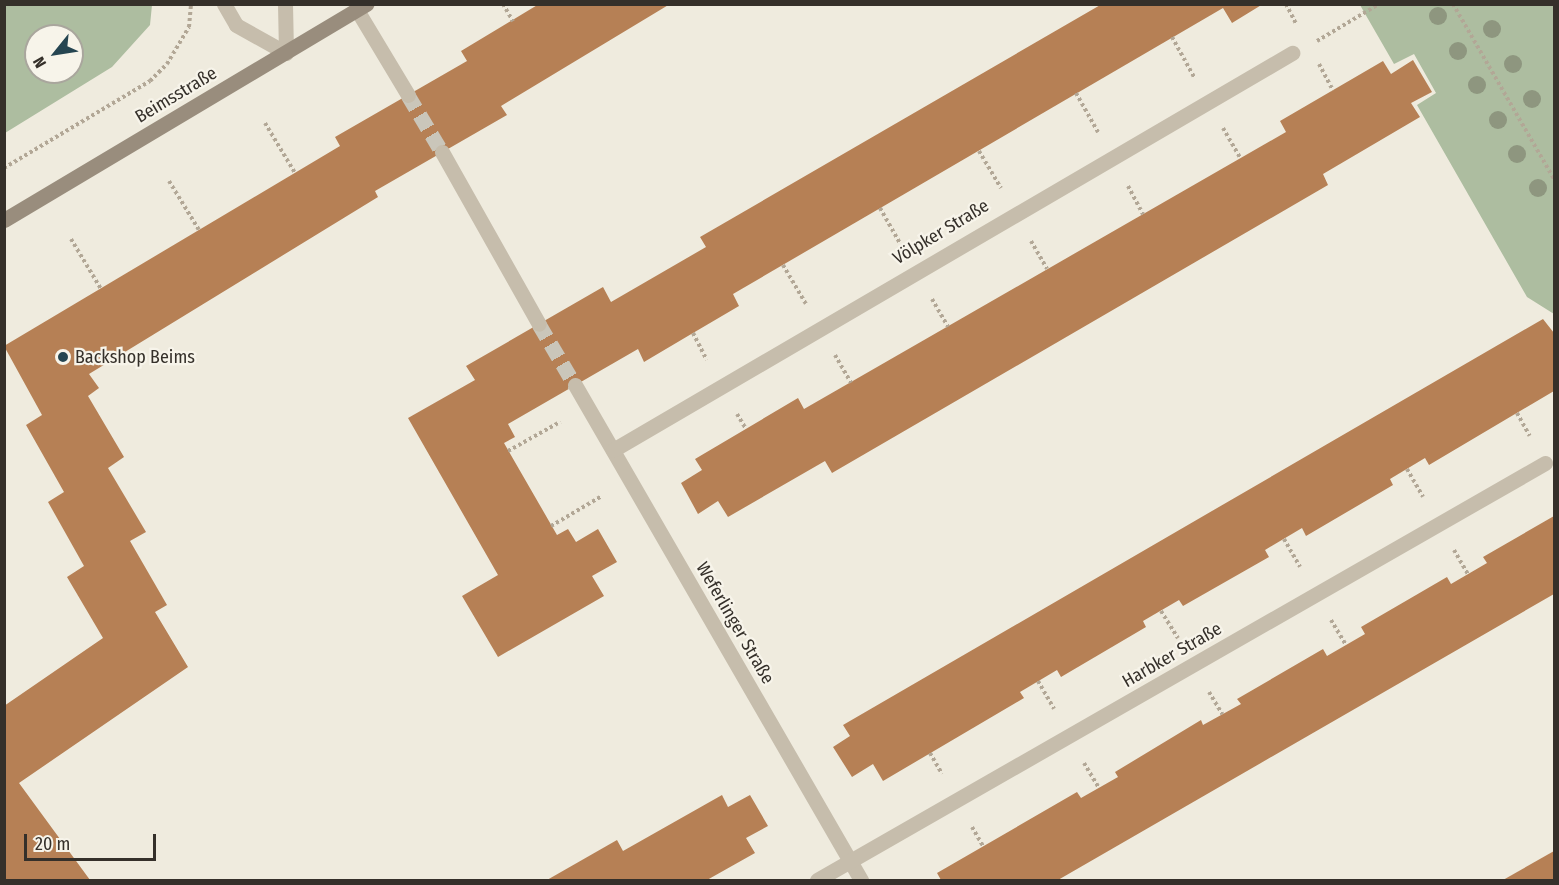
<!DOCTYPE html>
<meta charset="utf-8">
<style>
body{margin:0}
#map{position:relative;width:1559px;height:885px;overflow:hidden;background:#efebde;font-family:"Fira Sans Condensed",sans-serif}
div>[style]{position:absolute}
.green>*{inset:0;background:#adbda0}
.building>*{inset:0;background:#b68055}
.street-tunnel>*{height:15px;margin-top:-7.5px;transform-origin:0;background:repeating-linear-gradient(90deg,#cac6ba 0 15px,transparent 0 23px)}
.path>*{height:4px;margin-top:-2px;transform-origin:0;background:repeating-linear-gradient(90deg,#b2a796 0 3px,transparent 0 6px)}
.street>*{height:15px;margin:-7.5px;padding:0 7.5px;transform-origin:7.5px;border-radius:7.5px;background:#c6bdac}
.secondary>*{height:15px;margin:-7.5px;padding:0 7.5px;transform-origin:7.5px;border-radius:7.5px;background:#998d7d}
.trees>*{width:18px;height:18px;margin:-9px;border-radius:50%;background:#8e967f}
.dots>*{width:16px;height:16px;translate:-50% -50%;box-sizing:border-box;border:3px solid #f7f4ea;border-radius:50%}
span{translate:-50% -50%;white-space:nowrap;text-align:center;line-height:1.15;-webkit-text-stroke:4.5px #f7f4ea;paint-order:stroke}
.street-label{font-size:18px;color:#35302a}
.poi-label{font-size:18px;color:#35302a}
.left{translate:0 -50%;text-align:left}
.frame{position:absolute;inset:0;border:6px solid #35302a;pointer-events:none}
.north{position:absolute;left:24px;top:24px;width:60px;height:60px;box-sizing:border-box;background:#f7f4ea;border:2px solid #a9a69d;border-radius:50%;rotate:240deg;font-size:16px;font-weight:700;line-height:24px;text-align:center;color:#35302a}
.north::after{content:'';display:block;margin:auto;width:21px;height:27px;background:#254551;clip-path:polygon(50% 0,100% 100%,50% 72%,0 100%)}
.scale{position:absolute;left:24px;top:834px;width:132px;height:27px;box-sizing:border-box;border:3px solid #35302a;border-top:0;padding-left:8px;font-size:18px;line-height:21px;white-space:nowrap;color:#35302a;-webkit-text-stroke:4px #f7f4ea;paint-order:stroke}
</style>
<div id="map">
<div class="green">
<div style="clip-path:polygon(evenodd,5px 4px,152px 4px,152px 5px,150px 25px,112px 67px,5px 133px,5px 4px,36px 36px,72px 36px,72px 72px,36px 72px,36px 36px)"></div>
<div style="clip-path:polygon(1360px 5px,1554px 5px,1554px 314px,1527px 297px,1417px 105px,1436px 93px,1414px 54px,1394px 64px)"></div>
</div>
<div class="building">
<div style="clip-path:polygon(539px 4px,670px 4px,501px 106px,507px 115px,375px 191px,378px 197px,89px 374px,99px 388px,88px 396px,124px 457px,108px 468px,146px 532px,130px 541px,167px 605px,155px 612px,188px 667px,19px 783px,90px 880px,4px 880px,4px 706px,103px 638px,67px 577px,84px 566px,48px 502px,64px 492px,26px 425px,42px 415px,4px 346px,340px 146px,335px 137px,467px 61px,461px 51px)"></div>
<div style="clip-path:polygon(1102px 4px,1263px 4px,1232px 23px,1223px 8px,733px 294px,739px 306px,693px 333px,644px 362px,638px 349px,508px 424px,515px 437px,504px 443px,557px 535px,568px 529px,576px 542px,598px 529px,617px 562px,592px 576px,604px 596px,498px 657px,462px 596px,498px 575px,408px 418px,475px 380px,466px 366px,603px 287px,611px 302px,706px 247px,700px 237px)"></div>
<div style="clip-path:polygon(1413px 60px,1432px 92px,1411px 103px,1420px 117px,1323px 174px,1328px 185px,832px 473px,825px 461px,728px 517px,718px 501px,698px 514px,681px 483px,702px 470px,695px 459px,798px 398px,804px 409px,1286px 132px,1280px 121px,1383px 61px,1391px 74px)"></div>
<div style="clip-path:polygon(1543px 319px,1554px 333px,1554px 391px,1429px 465px,1425px 458px,1390px 479px,1393px 485px,1306px 536px,1302px 528px,1265px 550px,1269px 557px,1183px 606px,1179px 600px,1143px 621px,1146px 627px,1061px 677px,1057px 670px,1020px 692px,1024px 698px,883px 781px,873px 764px,852px 777px,833px 747px,850px 736px,843px 725px)"></div>
<div style="clip-path:polygon(1554px 516px,1554px 594px,1058px 880px,941px 880px,937px 873px,1077px 792px,1081px 798px,1118px 777px,1115px 772px,1201px 720px,1203px 725px,1241px 704px,1237px 699px,1323px 649px,1327px 656px,1365px 634px,1361px 627px,1447px 577px,1451px 584px,1487px 563px,1483px 557px)"></div>
<div style="clip-path:polygon(722px 795px,728px 807px,750px 795px,768px 826px,746px 838px,755px 853px,707px 880px,547px 880px,617px 840px,623px 851px)"></div>
<div style="clip-path:polygon(1554px 851px,1554px 880px,1503px 880px)"></div>
</div>
<div class="street-tunnel">
<div style="left:408px;top:95px;width:66px;rotate:59.2deg"></div>
<div style="left:539px;top:324px;width:71px;rotate:59.5deg"></div>
</div>
<div class="path">
<div style="left:503px;top:4px;width:20px;rotate:60deg"></div>
<div style="left:1286px;top:4px;width:22px;rotate:63deg"></div>
<div style="left:1453px;top:4px;width:202px;rotate:60deg"></div>
<div style="left:1172px;top:37px;width:46px;rotate:61.2deg"></div>
<div style="left:1317px;top:41px;width:72px;rotate:-30.8deg"></div>
<div style="left:1319px;top:64px;width:30px;rotate:62deg"></div>
<div style="left:1076px;top:93px;width:45px;rotate:60.6deg"></div>
<div style="left:265px;top:123px;width:58px;rotate:59deg"></div>
<div style="left:1223px;top:128px;width:34px;rotate:60deg"></div>
<div style="left:979px;top:151px;width:43px;rotate:59.3deg"></div>
<div style="left:4px;top:168px;width:170px;rotate:-30.8deg"></div>
<div style="left:150px;top:81px;width:24px;rotate:-45deg"></div>
<div style="left:167px;top:64px;width:43px;rotate:-59.3deg"></div>
<div style="left:189px;top:27px;width:23px;rotate:-85deg"></div>
<div style="left:169px;top:181px;width:57px;rotate:58.5deg"></div>
<div style="left:1128px;top:186px;width:32px;rotate:62deg"></div>
<div style="left:880px;top:208px;width:43px;rotate:60.4deg"></div>
<div style="left:71px;top:239px;width:58px;rotate:59deg"></div>
<div style="left:1031px;top:241px;width:32px;rotate:60deg"></div>
<div style="left:783px;top:265px;width:45px;rotate:59.5deg"></div>
<div style="left:932px;top:299px;width:32px;rotate:60deg"></div>
<div style="left:693px;top:333px;width:30px;rotate:63deg"></div>
<div style="left:835px;top:355px;width:32px;rotate:60deg"></div>
<div style="left:1517px;top:413px;width:26px;rotate:61deg"></div>
<div style="left:737px;top:414px;width:17px;rotate:59deg"></div>
<div style="left:508px;top:451px;width:60px;rotate:-29.1deg"></div>
<div style="left:1407px;top:469px;width:32px;rotate:60deg"></div>
<div style="left:551px;top:526px;width:59px;rotate:-30.5deg"></div>
<div style="left:1284px;top:539px;width:32px;rotate:60deg"></div>
<div style="left:1454px;top:550px;width:28px;rotate:60deg"></div>
<div style="left:1161px;top:611px;width:32px;rotate:58deg"></div>
<div style="left:1331px;top:620px;width:29px;rotate:59deg"></div>
<div style="left:1038px;top:681px;width:32px;rotate:60deg"></div>
<div style="left:1209px;top:692px;width:26px;rotate:59deg"></div>
<div style="left:930px;top:753px;width:24px;rotate:60deg"></div>
<div style="left:1084px;top:763px;width:29px;rotate:59deg"></div>
<div style="left:972px;top:827px;width:22px;rotate:60deg"></div>
</div>
<div class="street">
<div style="left:224px;top:4px;width:24px;rotate:60deg"></div>
<div style="left:236px;top:25px;width:57px;rotate:29.2deg"></div>
<div style="left:285px;top:4px;width:49px;rotate:88.8deg"></div>
<div style="left:357px;top:10px;width:99px;rotate:59deg"></div>
<div style="left:442px;top:152px;width:197px;rotate:60.6deg"></div>
<div style="left:575px;top:385px;width:572px;rotate:59.98deg"></div>
<div style="left:613px;top:450px;width:787px;rotate:-30.31deg"></div>
<div style="left:817px;top:880px;width:839px;rotate:-29.8deg"></div>
</div>
<div class="secondary">
<div style="left:4px;top:220px;width:422px;rotate:-30.8deg"></div>
</div>
<div class="trees">
<div style="left:1438px;top:16px"></div>
<div style="left:1492px;top:29px"></div>
<div style="left:1458px;top:51px"></div>
<div style="left:1513px;top:64px"></div>
<div style="left:1477px;top:85px"></div>
<div style="left:1532px;top:99px"></div>
<div style="left:1498px;top:120px"></div>
<div style="left:1517px;top:154px"></div>
<div style="left:1538px;top:188px"></div>
</div>
<div class="dots">
<div style="left:63px;top:357px;background:#254551"></div>
</div>
<div class="street-label">
<span style="left:176px;top:95px;rotate:-31deg">Beimsstraße</span>
<span style="left:941px;top:232px;rotate:-31deg">Völpker Straße</span>
<span style="left:735px;top:623px;rotate:60deg">Weferlinger Straße</span>
<span style="left:1172px;top:655px;rotate:-30deg">Harbker Straße</span>
</div>
<div class="poi-label">
<span class="left" style="left:75px;top:357px">Backshop Beims</span>
</div>
<div class="frame"></div>
<div class="north">N</div>
<div class="scale">20 m</div>
</div>
